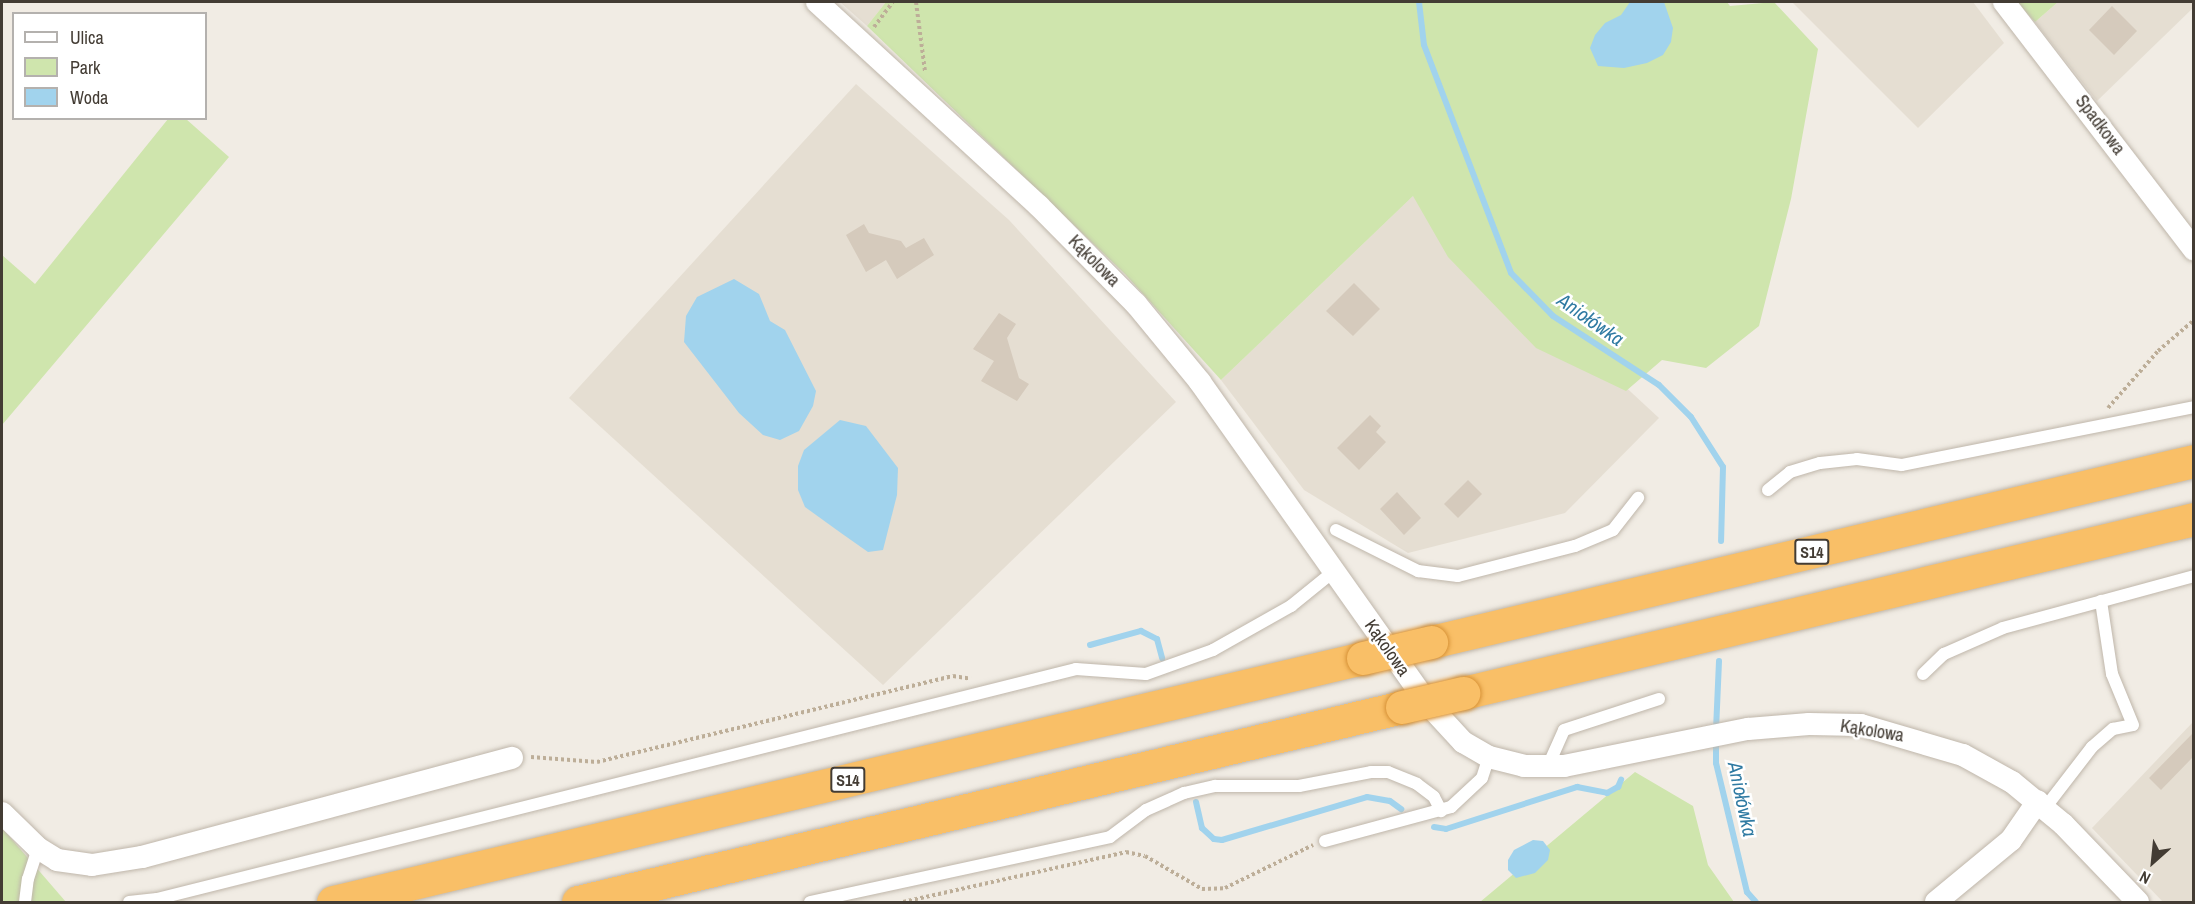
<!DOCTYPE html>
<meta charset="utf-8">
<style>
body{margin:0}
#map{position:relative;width:2195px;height:904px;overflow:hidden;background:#f1ece4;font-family:"Archivo Narrow",sans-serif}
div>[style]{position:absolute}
.residential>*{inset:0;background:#e5ded2}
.green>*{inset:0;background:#cfe5ad}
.water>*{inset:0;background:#a1d3ed}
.stream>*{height:6px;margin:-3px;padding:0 3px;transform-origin:3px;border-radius:3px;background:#a1d3ed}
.building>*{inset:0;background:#d5cabc}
.path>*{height:4px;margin-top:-2px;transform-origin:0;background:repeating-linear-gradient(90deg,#bdae98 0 3px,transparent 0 6px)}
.roads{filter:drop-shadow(0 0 2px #bfb6aa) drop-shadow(0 0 2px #bfb6aa)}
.lane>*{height:12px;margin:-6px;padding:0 6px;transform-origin:6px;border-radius:6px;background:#fff}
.street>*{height:22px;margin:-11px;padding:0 11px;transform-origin:11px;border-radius:11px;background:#fff}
.highway>*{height:33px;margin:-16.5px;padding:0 16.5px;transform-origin:16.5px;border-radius:16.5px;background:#f9bf67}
.bridges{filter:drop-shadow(0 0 2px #d79237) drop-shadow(0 0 2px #d79237)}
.highway-bridge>*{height:33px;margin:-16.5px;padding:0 16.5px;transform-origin:16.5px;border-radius:16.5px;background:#f9bf67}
span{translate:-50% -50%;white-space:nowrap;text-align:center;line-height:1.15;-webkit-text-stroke:5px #fff;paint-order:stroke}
.shield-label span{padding:2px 4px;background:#fff;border:2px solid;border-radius:4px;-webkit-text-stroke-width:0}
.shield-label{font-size:16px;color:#433c34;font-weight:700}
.street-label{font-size:18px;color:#433c34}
.water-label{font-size:20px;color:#2f7aa2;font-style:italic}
.frame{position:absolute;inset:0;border:3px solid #433c34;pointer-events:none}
.legend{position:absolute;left:12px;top:12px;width:195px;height:108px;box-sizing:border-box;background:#fff;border:2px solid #b4b1ae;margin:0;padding:8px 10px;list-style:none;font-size:18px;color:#433c34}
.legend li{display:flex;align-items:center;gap:12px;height:30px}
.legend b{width:30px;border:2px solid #b4b1ae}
.north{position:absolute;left:2123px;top:832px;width:60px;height:60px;-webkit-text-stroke:4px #fff;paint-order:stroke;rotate:207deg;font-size:16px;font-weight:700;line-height:24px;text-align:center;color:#433c34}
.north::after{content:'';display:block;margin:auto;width:21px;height:27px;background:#433c34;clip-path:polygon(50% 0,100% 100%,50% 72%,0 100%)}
</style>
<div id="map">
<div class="residential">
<div style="clip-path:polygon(840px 2px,886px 2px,867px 26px)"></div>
<div style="clip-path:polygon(1792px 2px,1973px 2px,2004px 43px,1918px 128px)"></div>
<div style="clip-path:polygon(2058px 2px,2193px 2px,2193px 8px,2097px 101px,2035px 22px)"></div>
<div style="clip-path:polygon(856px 84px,1009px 220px,1176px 402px,883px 685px,569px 398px)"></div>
<div style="clip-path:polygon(1416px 193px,1659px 418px,1565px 513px,1408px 553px,1304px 490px,1221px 380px)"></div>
<div style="clip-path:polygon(2193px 722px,2193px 902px,2163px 902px,2092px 828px)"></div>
</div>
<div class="green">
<div style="clip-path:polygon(886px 2px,1727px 2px,1730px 6px,1774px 2px,1818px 49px,1791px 199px,1759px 326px,1706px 368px,1662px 360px,1626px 391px,1536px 348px,1448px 257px,1413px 196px,1221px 380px,1125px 274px,867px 26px)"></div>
<div style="clip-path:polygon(2017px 2px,2058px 2px,2035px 22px)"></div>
<div style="clip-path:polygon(168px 119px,186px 119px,229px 157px,2px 425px,2px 255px,35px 284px)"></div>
<div style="clip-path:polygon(1635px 772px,1693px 806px,1708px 865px,1734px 902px,1480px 902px)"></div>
<div style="clip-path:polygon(2px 828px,66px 902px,2px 902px)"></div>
</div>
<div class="water">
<div style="clip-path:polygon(1630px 2px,1664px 2px,1673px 28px,1671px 42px,1663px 55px,1647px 63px,1624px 68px,1598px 66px,1590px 48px,1595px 35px,1605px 23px,1621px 15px)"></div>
<div style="clip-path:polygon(734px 279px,759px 294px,770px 321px,785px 330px,816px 391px,813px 406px,799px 431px,780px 440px,763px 435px,739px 413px,684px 342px,686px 316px,697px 297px)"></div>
<div style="clip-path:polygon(840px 420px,866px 426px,898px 468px,897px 495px,883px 550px,868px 552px,841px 533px,805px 507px,798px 490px,798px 466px,804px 450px)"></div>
<div style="clip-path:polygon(1533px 840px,1543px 841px,1550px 850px,1548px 860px,1535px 873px,1516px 878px,1508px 870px,1508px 860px,1514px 850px)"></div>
</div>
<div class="stream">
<div style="left:1419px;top:2px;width:43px;rotate:83.4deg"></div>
<div style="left:1424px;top:45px;width:244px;rotate:69.1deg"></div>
<div style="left:1511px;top:273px;width:60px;rotate:45.7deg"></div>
<div style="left:1553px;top:316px;width:126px;rotate:33.1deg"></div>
<div style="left:1659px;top:385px;width:45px;rotate:45deg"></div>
<div style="left:1691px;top:417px;width:59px;rotate:57.4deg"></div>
<div style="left:1723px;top:467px;width:74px;rotate:91.5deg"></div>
<div style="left:1090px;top:645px;width:53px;rotate:-15.4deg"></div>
<div style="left:1141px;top:631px;width:18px;rotate:27deg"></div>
<div style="left:1157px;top:639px;width:20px;rotate:75deg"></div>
<div style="left:1716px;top:730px;width:69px;rotate:-87.5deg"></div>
<div style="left:1716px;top:740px;width:23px;rotate:90deg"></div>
<div style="left:1716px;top:763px;width:133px;rotate:76.5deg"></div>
<div style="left:1747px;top:892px;width:13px;rotate:48deg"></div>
<div style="left:1196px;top:802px;width:27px;rotate:77deg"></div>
<div style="left:1202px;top:828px;width:16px;rotate:43deg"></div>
<div style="left:1214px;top:839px;width:8px;rotate:7deg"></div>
<div style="left:1222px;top:840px;width:151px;rotate:-16.5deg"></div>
<div style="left:1367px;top:797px;width:23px;rotate:10deg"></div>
<div style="left:1390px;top:801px;width:14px;rotate:36deg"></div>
<div style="left:1434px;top:827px;width:12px;rotate:9deg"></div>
<div style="left:1446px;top:829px;width:138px;rotate:-17.8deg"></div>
<div style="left:1577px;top:787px;width:31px;rotate:11deg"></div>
<div style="left:1607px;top:793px;width:13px;rotate:-29deg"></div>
<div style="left:1618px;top:787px;width:8px;rotate:-67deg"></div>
</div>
<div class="building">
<div style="clip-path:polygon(2112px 6px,2137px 31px,2114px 55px,2089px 30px)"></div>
<div style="clip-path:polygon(864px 224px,869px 233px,901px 241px,906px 248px,924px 238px,934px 255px,897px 279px,886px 260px,866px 272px,846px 235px)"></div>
<div style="clip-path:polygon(1354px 283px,1380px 309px,1353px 336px,1326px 311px)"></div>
<div style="clip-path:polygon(999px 313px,1016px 324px,1007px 338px,1019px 378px,1029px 384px,1017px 401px,981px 381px,994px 361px,973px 349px)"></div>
<div style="clip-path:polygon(1370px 415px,1381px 426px,1376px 432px,1386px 442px,1359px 470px,1337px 448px)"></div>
<div style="clip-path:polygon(1468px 480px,1482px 494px,1458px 518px,1444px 504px)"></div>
<div style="clip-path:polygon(1397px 492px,1421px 518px,1404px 535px,1380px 509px)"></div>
<div style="clip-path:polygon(2193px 733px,2193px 757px,2161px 790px,2149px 778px)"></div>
</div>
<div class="path">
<div style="left:916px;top:2px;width:70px;rotate:82.6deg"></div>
<div style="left:874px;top:27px;width:31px;rotate:-53deg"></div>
<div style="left:2108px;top:408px;width:76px;rotate:-48.7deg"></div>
<div style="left:2158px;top:351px;width:48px;rotate:-40.7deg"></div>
<div style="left:531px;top:757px;width:66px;rotate:4.3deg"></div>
<div style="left:597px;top:762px;width:366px;rotate:-13.6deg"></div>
<div style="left:953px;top:676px;width:18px;rotate:9deg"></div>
<div style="left:903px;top:902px;width:229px;rotate:-12.6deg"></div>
<div style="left:1126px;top:852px;width:19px;rotate:12deg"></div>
<div style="left:1145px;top:856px;width:66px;rotate:30.1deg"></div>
<div style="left:1202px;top:889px;width:23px;rotate:-2deg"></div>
<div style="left:1225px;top:888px;width:98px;rotate:-26deg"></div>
</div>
<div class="roads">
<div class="lane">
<div style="left:1768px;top:490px;width:28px;rotate:-39deg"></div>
<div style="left:1790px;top:472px;width:31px;rotate:-17deg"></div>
<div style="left:1820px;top:463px;width:37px;rotate:-6deg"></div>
<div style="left:1857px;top:459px;width:45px;rotate:7.6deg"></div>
<div style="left:1902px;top:465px;width:298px;rotate:-11.2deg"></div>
<div style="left:1336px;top:530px;width:92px;rotate:26.6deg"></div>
<div style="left:1418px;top:571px;width:40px;rotate:7.1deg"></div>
<div style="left:1458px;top:576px;width:121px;rotate:-14.4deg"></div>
<div style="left:1575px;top:546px;width:41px;rotate:-22.8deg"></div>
<div style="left:1613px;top:530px;width:41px;rotate:-52deg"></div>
<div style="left:1923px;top:674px;width:29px;rotate:-44deg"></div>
<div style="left:1944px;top:654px;width:64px;rotate:-23.8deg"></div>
<div style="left:2003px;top:628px;width:198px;rotate:-15.2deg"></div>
<div style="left:1548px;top:766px;width:39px;rotate:-66deg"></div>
<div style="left:1564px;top:730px;width:100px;rotate:-18.1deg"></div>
<div style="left:2045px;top:808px;width:77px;rotate:-52.4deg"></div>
<div style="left:2092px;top:747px;width:28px;rotate:-41deg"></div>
<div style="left:2113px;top:729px;width:20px;rotate:-11deg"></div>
<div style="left:2133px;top:725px;width:55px;rotate:-112.4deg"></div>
<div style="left:2112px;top:674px;width:74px;rotate:-98.6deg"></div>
<div style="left:1325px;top:841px;width:131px;rotate:-15.1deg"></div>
<div style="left:1451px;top:807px;width:42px;rotate:-43.1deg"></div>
<div style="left:1482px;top:778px;width:22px;rotate:-72deg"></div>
<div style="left:25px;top:902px;width:23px;rotate:-83deg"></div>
<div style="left:28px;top:879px;width:33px;rotate:-72deg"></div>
<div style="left:129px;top:902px;width:28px;rotate:-6deg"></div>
<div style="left:157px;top:899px;width:947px;rotate:-14.05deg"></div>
<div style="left:1076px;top:669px;width:70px;rotate:4.1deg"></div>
<div style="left:1146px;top:674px;width:71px;rotate:-19.7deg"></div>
<div style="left:1213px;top:650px;width:90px;rotate:-29.4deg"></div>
<div style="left:1291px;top:606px;width:54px;rotate:-39deg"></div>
<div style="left:810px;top:902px;width:307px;rotate:-12.2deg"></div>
<div style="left:1110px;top:837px;width:45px;rotate:-36.9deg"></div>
<div style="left:1146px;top:810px;width:42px;rotate:-24.1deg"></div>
<div style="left:1184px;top:793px;width:32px;rotate:-13deg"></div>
<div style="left:1215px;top:786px;width:84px"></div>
<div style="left:1299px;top:786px;width:73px;rotate:-11deg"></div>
<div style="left:1371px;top:772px;width:17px"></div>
<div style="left:1388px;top:772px;width:31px;rotate:22deg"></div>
<div style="left:1417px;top:784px;width:21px;rotate:37deg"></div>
<div style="left:1434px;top:797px;width:16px;rotate:63deg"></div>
</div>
<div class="street">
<div style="left:817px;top:2px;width:301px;rotate:42.6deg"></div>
<div style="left:1039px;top:206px;width:138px;rotate:45.3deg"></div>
<div style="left:1136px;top:304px;width:101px;rotate:50.6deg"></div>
<div style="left:1200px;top:382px;width:393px;rotate:54.7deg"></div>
<div style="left:1427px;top:703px;width:53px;rotate:47.3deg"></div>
<div style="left:1463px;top:742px;width:30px;rotate:30deg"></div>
<div style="left:1489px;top:757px;width:36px;rotate:14deg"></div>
<div style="left:1524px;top:766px;width:40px"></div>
<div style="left:1564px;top:766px;width:188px;rotate:-11.4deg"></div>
<div style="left:1748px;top:729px;width:61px;rotate:-4.7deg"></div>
<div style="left:1809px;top:724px;width:52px;rotate:1.1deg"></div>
<div style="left:1861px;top:725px;width:106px;rotate:16.4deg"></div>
<div style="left:1963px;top:755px;width:56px;rotate:28.9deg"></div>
<div style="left:2012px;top:782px;width:66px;rotate:39.5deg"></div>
<div style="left:2063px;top:824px;width:108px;rotate:46.1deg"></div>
<div style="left:2004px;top:2px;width:312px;rotate:52.5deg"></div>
<div style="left:2px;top:813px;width:50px;rotate:44.2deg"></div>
<div style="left:38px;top:848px;width:22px;rotate:32deg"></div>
<div style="left:57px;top:860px;width:35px;rotate:8deg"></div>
<div style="left:92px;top:865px;width:51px;rotate:-9.1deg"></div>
<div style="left:142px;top:857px;width:383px;rotate:-15deg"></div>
<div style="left:1936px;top:902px;width:97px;rotate:-39.6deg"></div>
<div style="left:2011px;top:840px;width:47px;rotate:-55.3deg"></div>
</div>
<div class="highway">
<div style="left:1431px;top:642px;width:784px;rotate:-13.35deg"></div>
<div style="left:1463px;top:693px;width:751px;rotate:-13.39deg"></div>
<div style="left:333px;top:902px;width:1059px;rotate:-13.33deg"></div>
<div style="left:578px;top:902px;width:847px;rotate:-13.31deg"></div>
</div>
</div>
<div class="bridges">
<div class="highway-bridge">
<div style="left:1363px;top:658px;width:70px;rotate:-13.2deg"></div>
<div style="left:1402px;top:707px;width:63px;rotate:-12.9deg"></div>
</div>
</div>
<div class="shield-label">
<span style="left:1812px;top:552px">S14</span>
<span style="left:848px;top:780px">S14</span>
</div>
<div class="street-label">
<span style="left:2100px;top:125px;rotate:53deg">Spadkowa</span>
<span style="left:1094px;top:261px;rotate:45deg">Kąkolowa</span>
<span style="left:1387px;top:648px;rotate:55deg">Kąkolowa</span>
<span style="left:1872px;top:731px;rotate:9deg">Kąkolowa</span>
</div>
<div class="water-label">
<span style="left:1591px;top:319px;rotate:35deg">Aniołówka</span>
<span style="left:1743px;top:799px;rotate:78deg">Aniołówka</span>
</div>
<div class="frame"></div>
<ul class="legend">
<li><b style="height:8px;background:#fff"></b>Ulica</li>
<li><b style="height:16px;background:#cfe5ad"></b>Park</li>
<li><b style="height:16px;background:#a1d3ed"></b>Woda</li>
</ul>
<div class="north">N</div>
</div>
